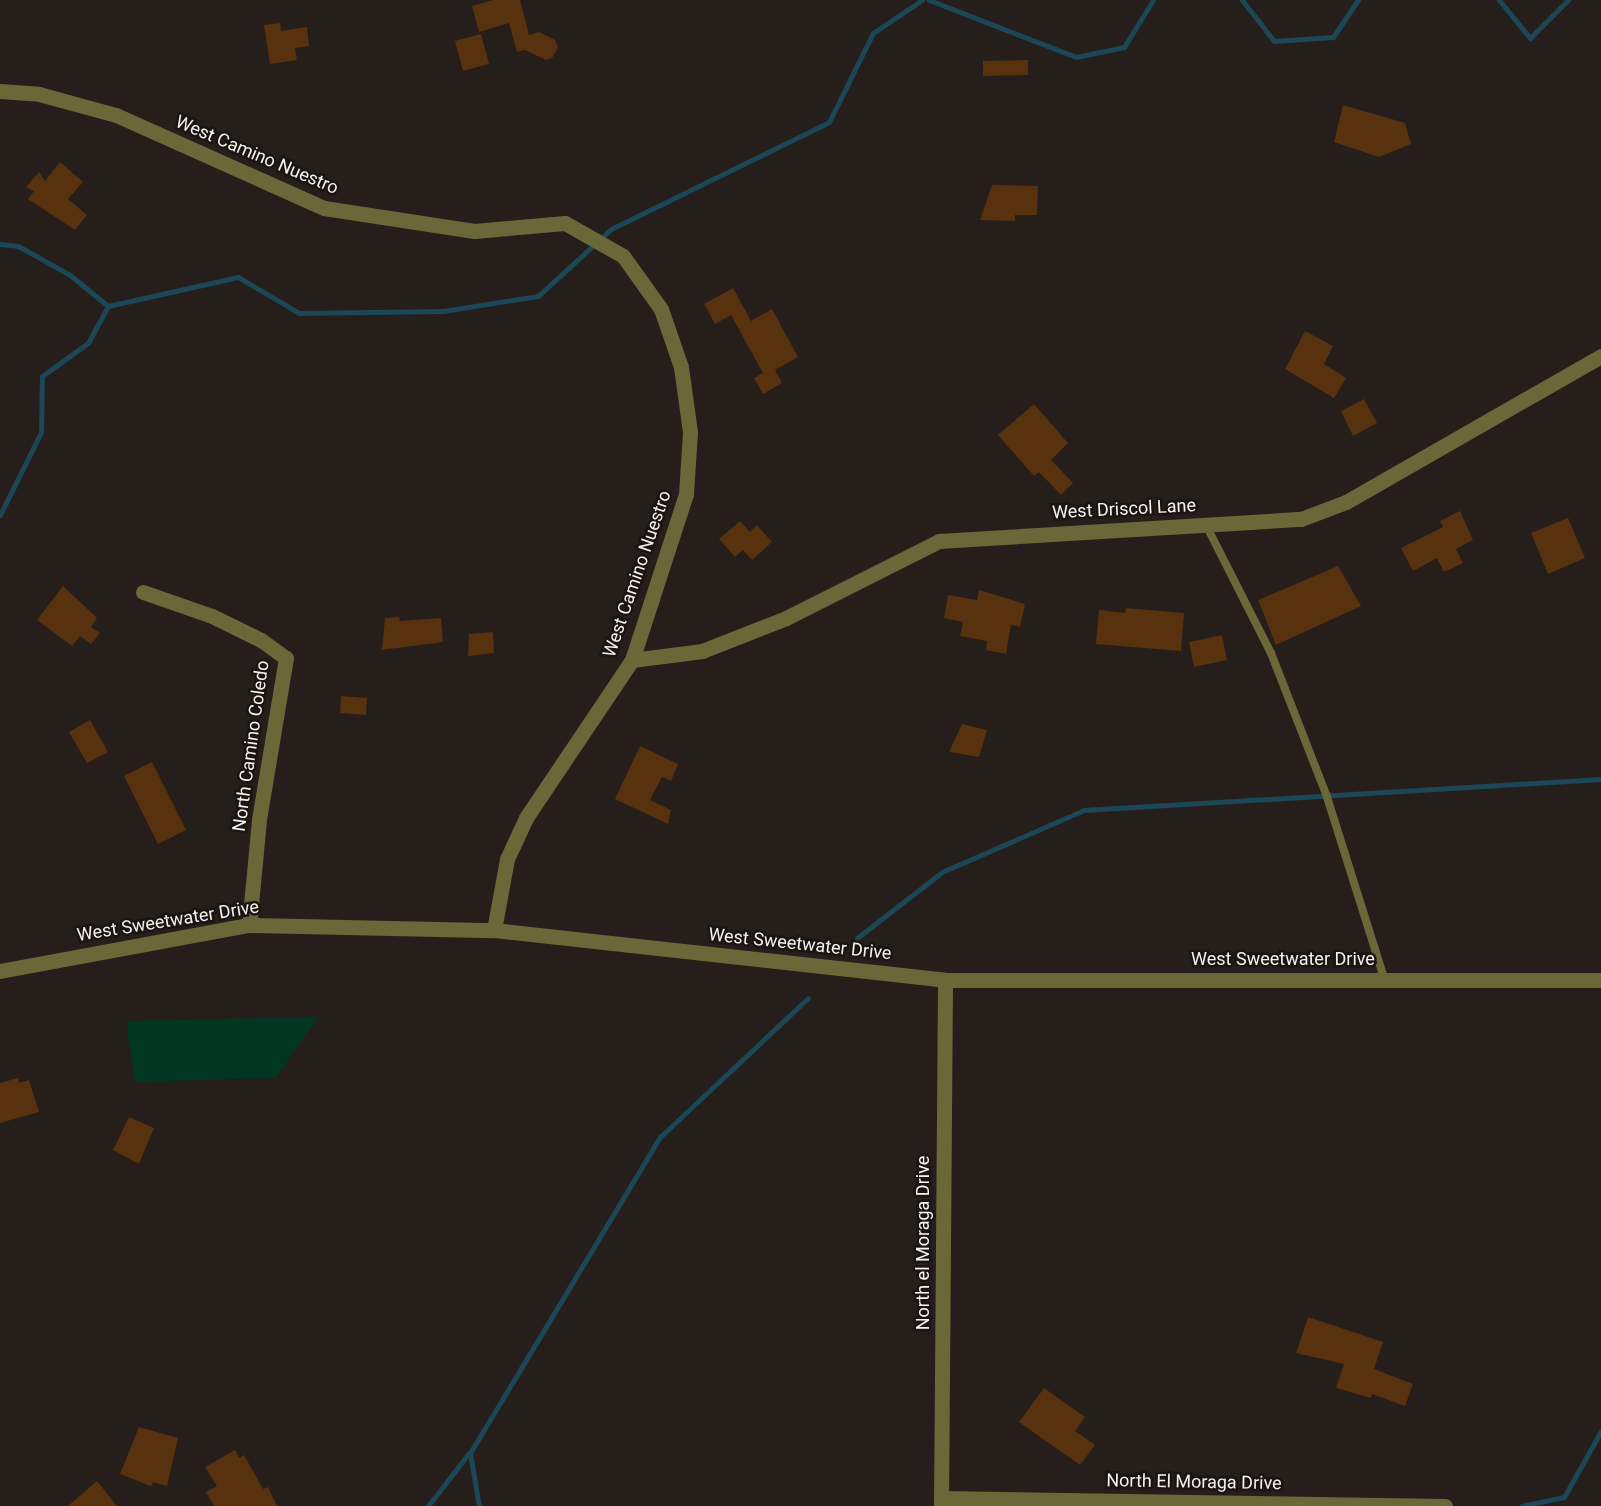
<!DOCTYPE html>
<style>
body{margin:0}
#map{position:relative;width:1601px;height:1506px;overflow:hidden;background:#251e1a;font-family:Roboto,sans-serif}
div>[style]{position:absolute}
.green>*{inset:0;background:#013623}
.stream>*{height:5px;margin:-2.5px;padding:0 2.5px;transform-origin:2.5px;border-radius:2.5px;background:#1b4757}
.building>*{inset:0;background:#58310f}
.service>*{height:8px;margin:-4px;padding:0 4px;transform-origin:4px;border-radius:4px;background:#6a6838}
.minor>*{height:15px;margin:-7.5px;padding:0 7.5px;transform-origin:7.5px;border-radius:7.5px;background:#6a6838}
.tertiary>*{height:15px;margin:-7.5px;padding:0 7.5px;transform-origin:7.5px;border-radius:7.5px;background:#6a6838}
span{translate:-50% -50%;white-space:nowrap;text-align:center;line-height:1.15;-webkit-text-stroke:5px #1b1511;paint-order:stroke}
.street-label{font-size:18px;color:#f5f1ee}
</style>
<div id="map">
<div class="green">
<div style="clip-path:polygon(318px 1017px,276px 1078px,135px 1082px,126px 1021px)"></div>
</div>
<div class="stream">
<div style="left:929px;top:0;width:158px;rotate:21.2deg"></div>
<div style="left:1076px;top:57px;width:49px;rotate:-11.8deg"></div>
<div style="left:1124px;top:47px;width:55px;rotate:-58.3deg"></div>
<div style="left:1242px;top:0;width:52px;rotate:52deg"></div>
<div style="left:1274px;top:41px;width:59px;rotate:-3.9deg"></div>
<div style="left:1333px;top:37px;width:45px;rotate:-56deg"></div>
<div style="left:1499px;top:0;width:49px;rotate:50.8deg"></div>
<div style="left:1530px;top:38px;width:54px;rotate:-45deg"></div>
<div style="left:0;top:244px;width:18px;rotate:6deg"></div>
<div style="left:18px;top:246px;width:60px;rotate:29.1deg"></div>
<div style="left:70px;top:275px;width:49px;rotate:39.2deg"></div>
<div style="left:0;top:515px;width:93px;rotate:-63.7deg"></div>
<div style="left:41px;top:432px;width:56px;rotate:-89deg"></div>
<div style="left:42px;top:376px;width:57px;rotate:-35.7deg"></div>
<div style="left:88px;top:343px;width:42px;rotate:-61.6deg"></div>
<div style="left:108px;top:306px;width:133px;rotate:-12.6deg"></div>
<div style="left:238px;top:277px;width:71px;rotate:30.5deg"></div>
<div style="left:299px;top:313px;width:144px;rotate:-0.8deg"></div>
<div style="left:443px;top:311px;width:96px;rotate:-9deg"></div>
<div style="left:538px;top:296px;width:99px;rotate:-42.5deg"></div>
<div style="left:611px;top:229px;width:243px;rotate:-26.1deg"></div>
<div style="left:829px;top:122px;width:99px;rotate:-63.7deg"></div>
<div style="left:873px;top:33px;width:59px;rotate:-34deg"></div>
<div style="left:857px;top:938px;width:108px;rotate:-37.8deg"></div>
<div style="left:942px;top:872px;width:155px;rotate:-23.6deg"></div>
<div style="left:1084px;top:810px;width:518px;rotate:-3.43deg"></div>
<div style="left:428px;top:1506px;width:67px;rotate:-52.3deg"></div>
<div style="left:479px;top:1506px;width:54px;rotate:-99.6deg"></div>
<div style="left:470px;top:1453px;width:369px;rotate:-59deg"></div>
<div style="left:660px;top:1137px;width:203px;rotate:-43.2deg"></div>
<div style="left:1522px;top:1506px;width:43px;rotate:-12.1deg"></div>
<div style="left:1564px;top:1497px;width:76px;rotate:-60.7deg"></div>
</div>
<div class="building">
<div style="clip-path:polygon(493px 0,520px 0,529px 35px,539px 32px,555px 40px,558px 48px,552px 58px,546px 60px,525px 50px,517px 52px,509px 23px,479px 32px,472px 6px)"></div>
<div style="clip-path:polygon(280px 23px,281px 31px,307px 27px,309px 46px,295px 48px,297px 60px,270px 64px,264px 25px)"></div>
<div style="clip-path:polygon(481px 34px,489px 64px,463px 71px,455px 41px)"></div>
<div style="clip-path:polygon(1028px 60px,1028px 75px,983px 76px,983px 61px)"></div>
<div style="clip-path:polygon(1343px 105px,1405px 123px,1411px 144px,1379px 157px,1334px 142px)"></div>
<div style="clip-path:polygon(60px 162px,83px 182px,68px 199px,87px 215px,75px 230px,28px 199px,34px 191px,26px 187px,39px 172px,45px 181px)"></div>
<div style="clip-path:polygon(992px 185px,1038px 186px,1037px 215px,1015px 215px,1015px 221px,980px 220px)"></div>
<div style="clip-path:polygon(733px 288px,751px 321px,772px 309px,798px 357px,775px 370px,782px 383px,763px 394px,754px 378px,763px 373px,731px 315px,715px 324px,704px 304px)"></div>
<div style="clip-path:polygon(1305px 331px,1333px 346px,1324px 364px,1346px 378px,1334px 398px,1285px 369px)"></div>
<div style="clip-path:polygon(1364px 399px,1377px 423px,1353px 436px,1341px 411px)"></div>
<div style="clip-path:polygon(1034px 404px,1068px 443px,1051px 460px,1073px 483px,1061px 495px,1039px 472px,1034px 476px,998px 435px)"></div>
<div style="clip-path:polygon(1460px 511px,1473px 540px,1456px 549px,1463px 563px,1444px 572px,1437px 558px,1413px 571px,1401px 548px,1443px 527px,1440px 521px)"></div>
<div style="clip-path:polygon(1568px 518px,1585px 558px,1548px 574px,1531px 533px)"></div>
<div style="clip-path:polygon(740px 521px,750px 532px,757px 525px,772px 542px,752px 560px,743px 550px,735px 557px,719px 539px)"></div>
<div style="clip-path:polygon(1338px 566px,1361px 606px,1276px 645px,1258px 600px)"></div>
<div style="clip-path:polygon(63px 586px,97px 618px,91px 627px,100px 633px,91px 644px,80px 636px,72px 646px,37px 620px)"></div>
<div style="clip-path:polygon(979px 590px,1025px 604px,1020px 627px,1011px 625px,1006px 654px,986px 650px,987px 641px,960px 636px,963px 622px,944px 618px,948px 595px,977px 600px)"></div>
<div style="clip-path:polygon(1126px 608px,1184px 613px,1181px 651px,1096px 644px,1099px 610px,1125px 613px)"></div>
<div style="clip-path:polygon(399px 617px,400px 621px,441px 618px,443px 642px,382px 650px,385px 618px)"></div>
<div style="clip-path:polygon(493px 632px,494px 653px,468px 656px,469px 634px)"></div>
<div style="clip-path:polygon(1222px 635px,1227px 660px,1194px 667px,1189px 642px)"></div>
<div style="clip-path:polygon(341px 696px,367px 698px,366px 715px,340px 713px)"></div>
<div style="clip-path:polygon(90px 720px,108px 752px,87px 763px,69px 732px)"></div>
<div style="clip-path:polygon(962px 724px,987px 730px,979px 757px,949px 752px)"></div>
<div style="clip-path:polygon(640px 746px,678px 764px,671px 781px,662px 777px,650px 800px,671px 810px,668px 824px,615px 799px)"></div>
<div style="clip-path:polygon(152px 762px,186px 830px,158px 844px,124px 776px)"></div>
<div style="clip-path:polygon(18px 1078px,19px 1083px,29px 1080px,39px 1112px,0 1123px,0 1083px)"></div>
<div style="clip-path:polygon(129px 1117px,154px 1128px,139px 1164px,113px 1150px)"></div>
<div style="clip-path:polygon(1308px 1317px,1383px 1342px,1374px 1369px,1413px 1384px,1405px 1406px,1372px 1394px,1371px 1398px,1336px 1388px,1344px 1364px,1296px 1353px)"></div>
<div style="clip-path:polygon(1044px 1388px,1085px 1417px,1075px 1431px,1095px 1445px,1080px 1465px,1019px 1422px)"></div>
<div style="clip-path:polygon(139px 1427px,178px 1438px,167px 1486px,153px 1482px,151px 1486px,120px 1474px)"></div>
<div style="clip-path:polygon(235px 1450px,239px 1458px,244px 1455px,263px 1489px,268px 1487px,277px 1506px,214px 1506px,206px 1492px,217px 1486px,205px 1467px)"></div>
<div style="clip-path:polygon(97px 1481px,117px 1506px,68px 1506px)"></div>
</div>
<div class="service">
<div style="left:1206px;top:525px;width:144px;rotate:63.1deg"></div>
<div style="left:1271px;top:653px;width:155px;rotate:68.7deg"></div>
<div style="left:1327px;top:797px;width:190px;rotate:72.5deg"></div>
</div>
<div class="minor">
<div style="left:0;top:91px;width:39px;rotate:4deg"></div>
<div style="left:39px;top:94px;width:80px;rotate:15.3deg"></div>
<div style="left:116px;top:115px;width:228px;rotate:24.1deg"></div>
<div style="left:324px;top:208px;width:152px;rotate:8.7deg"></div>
<div style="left:474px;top:231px;width:91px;rotate:-5deg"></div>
<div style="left:565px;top:223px;width:67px;rotate:29.6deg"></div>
<div style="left:623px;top:256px;width:65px;rotate:54.4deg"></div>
<div style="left:661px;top:309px;width:61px;rotate:71deg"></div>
<div style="left:681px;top:367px;width:66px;rotate:82.1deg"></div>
<div style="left:690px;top:432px;width:62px;rotate:93.7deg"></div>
<div style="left:686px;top:494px;width:175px;rotate:108deg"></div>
<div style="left:632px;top:660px;width:190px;rotate:123.9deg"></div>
<div style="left:526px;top:818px;width:45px;rotate:114.9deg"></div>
<div style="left:507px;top:859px;width:72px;rotate:100.4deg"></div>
<div style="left:143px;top:592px;width:73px;rotate:19.2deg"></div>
<div style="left:212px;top:616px;width:55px;rotate:26.1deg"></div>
<div style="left:261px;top:640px;width:31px;rotate:36deg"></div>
<div style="left:286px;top:658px;width:164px;rotate:99.5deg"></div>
<div style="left:259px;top:820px;width:105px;rotate:95.4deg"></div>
<div style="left:632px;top:660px;width:71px;rotate:-7.3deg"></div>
<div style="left:702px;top:651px;width:90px;rotate:-21.4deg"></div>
<div style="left:786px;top:618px;width:171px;rotate:-26.7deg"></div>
<div style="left:939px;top:541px;width:363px;rotate:-3.5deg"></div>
<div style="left:1301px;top:519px;width:48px;rotate:-20.7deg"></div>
<div style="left:1346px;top:502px;width:294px;rotate:-29.8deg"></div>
<div style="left:941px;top:1498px;width:504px;rotate:0.91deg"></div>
</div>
<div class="tertiary">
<div style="left:0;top:971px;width:253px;rotate:-10.5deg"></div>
<div style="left:249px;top:925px;width:245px;rotate:1.2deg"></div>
<div style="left:494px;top:930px;width:454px;rotate:6.3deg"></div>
<div style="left:945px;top:980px;width:656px"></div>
<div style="left:941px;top:1506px;width:526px;rotate:-89.56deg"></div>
</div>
<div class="street-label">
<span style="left:257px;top:155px;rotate:23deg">West Camino Nuestro</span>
<span style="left:1124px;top:509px;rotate:-3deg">West Driscol Lane</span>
<span style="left:637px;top:574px;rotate:-71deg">West Camino Nuestro</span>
<span style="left:251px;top:746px;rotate:-82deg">North Camino Coledo</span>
<span style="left:168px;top:921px;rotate:-9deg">West Sweetwater Drive</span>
<span style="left:800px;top:944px;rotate:6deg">West Sweetwater Drive</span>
<span style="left:1283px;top:959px">West Sweetwater Drive</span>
<span style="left:923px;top:1243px;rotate:-90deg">North el Moraga Drive</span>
<span style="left:1194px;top:1482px;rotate:1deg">North El Moraga Drive</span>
</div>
</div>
